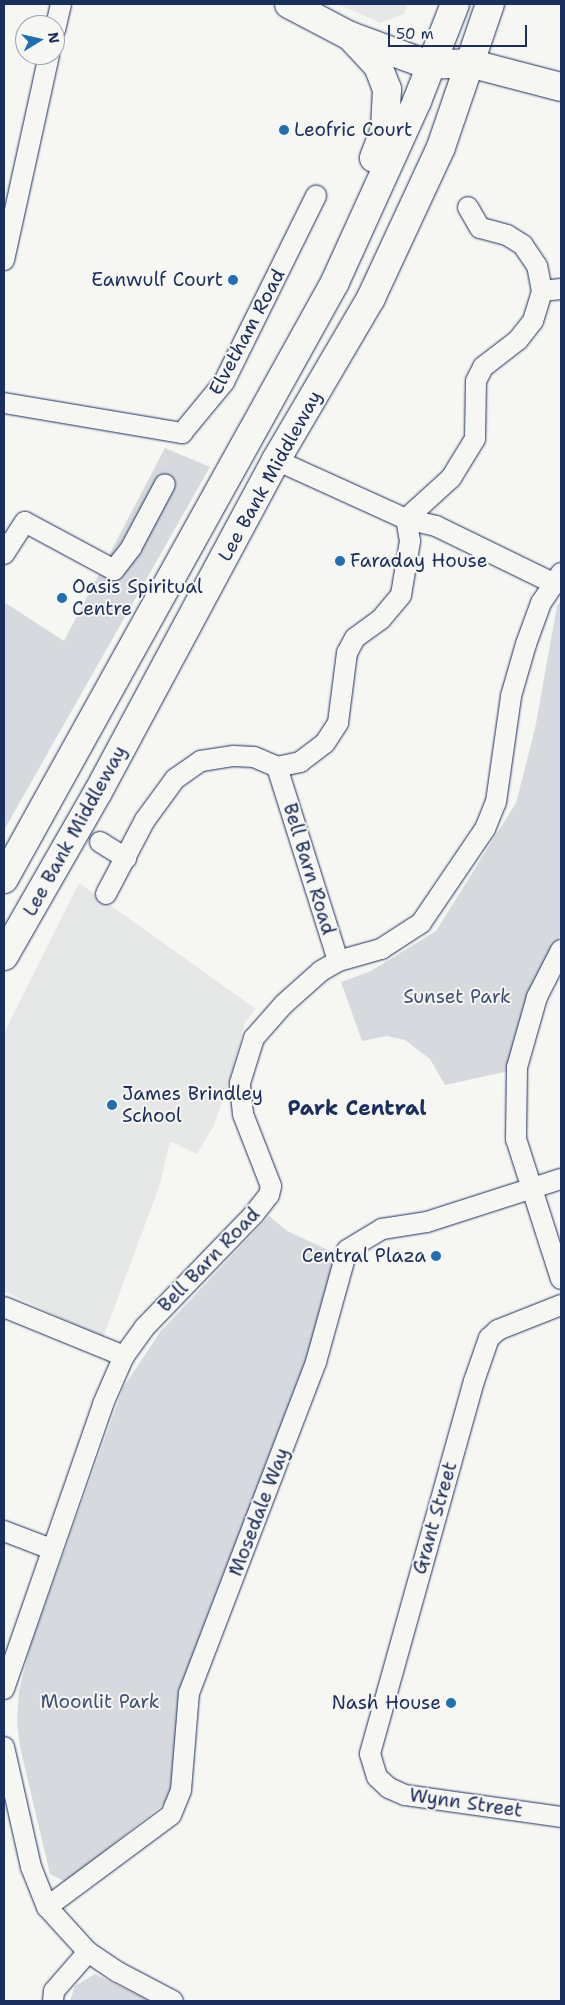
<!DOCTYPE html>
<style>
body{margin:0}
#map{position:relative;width:565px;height:2005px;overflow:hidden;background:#f6f6f2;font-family:"Shantell Sans",sans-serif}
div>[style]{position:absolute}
.built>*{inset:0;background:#e6e7e7}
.green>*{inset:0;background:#d6d9dd}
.roads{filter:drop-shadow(0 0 1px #1b2f5e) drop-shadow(0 0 1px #1b2f5e)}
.street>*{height:20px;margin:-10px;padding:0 10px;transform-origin:10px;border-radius:10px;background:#f6f6f2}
.secondary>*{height:28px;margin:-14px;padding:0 14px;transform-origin:14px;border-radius:14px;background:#f6f6f2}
.highway>*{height:28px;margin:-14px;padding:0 14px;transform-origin:14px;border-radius:14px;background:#f6f6f2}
.dots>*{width:14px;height:14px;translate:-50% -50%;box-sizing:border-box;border:2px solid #f6f6f2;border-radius:50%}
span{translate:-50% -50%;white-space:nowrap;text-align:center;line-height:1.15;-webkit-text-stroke:4px #f6f6f2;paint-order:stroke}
.poi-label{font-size:19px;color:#1b2f5e}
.left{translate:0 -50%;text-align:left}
.right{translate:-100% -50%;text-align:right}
.street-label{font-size:19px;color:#1b2f5e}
.park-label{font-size:19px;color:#405177}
.quarter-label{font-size:21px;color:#1b2f5e;font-weight:700}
.frame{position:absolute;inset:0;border:5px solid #1b2f5e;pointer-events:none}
.north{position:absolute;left:15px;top:15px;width:50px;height:50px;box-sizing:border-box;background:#f6f6f2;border:1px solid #9ea6b7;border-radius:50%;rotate:81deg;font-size:14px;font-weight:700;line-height:20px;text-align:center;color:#1b2f5e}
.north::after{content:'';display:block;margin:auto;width:18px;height:22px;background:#1f6fb2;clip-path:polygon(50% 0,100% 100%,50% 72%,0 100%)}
.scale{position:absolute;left:388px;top:25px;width:139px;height:22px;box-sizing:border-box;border:2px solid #1b2f5e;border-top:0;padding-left:6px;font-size:15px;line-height:18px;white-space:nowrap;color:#1b2f5e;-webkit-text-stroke:4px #f6f6f2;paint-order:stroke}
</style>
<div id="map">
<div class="built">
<div style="clip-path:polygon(338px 4px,408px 4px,404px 14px,380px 23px)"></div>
<div style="clip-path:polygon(79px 883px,256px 1009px,245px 1022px,229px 1083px,213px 1127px,197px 1154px,170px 1141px,160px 1184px,103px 1338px,4px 1291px,4px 1033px)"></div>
</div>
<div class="green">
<div style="clip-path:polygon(165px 448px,210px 467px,4px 830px,4px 602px,64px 641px)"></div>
<div style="clip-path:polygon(561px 601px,561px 934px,528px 995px,514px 1038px,509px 1071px,445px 1085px,430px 1059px,405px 1040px,387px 1036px,362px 1041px,341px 982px,371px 971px,436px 931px,516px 803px,535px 729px,557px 606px)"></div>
<div style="clip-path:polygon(269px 1216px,287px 1231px,339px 1255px,306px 1360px,200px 1635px,185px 1686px,170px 1799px,66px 1882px,50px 1874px,20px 1747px,17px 1723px,19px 1691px,31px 1644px,123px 1388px,160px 1332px)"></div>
<div style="clip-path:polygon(95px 1974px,105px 1979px,150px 2001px,70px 2001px,75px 1986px)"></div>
</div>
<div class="roads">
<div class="street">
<div style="left:55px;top:30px;width:27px;rotate:-77deg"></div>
<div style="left:4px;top:260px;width:210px;rotate:-77.6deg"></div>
<div style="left:542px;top:291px;width:19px;rotate:-6deg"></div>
<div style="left:4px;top:403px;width:181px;rotate:9.6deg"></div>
<div style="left:182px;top:433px;width:66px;rotate:-50.5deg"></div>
<div style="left:224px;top:382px;width:208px;rotate:-63.7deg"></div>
<div style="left:276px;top:460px;width:143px;rotate:24.4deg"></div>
<div style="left:406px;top:519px;width:31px;rotate:13deg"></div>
<div style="left:436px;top:526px;width:130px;rotate:26deg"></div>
<div style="left:406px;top:519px;width:61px;rotate:-42.3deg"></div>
<div style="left:451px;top:478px;width:46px;rotate:-58.4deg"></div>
<div style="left:475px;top:439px;width:58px;rotate:-89deg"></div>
<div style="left:476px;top:381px;width:16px;rotate:-63deg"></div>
<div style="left:483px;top:367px;width:44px;rotate:-37.6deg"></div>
<div style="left:518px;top:340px;width:24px;rotate:-52deg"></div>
<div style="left:533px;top:321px;width:31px;rotate:-73deg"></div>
<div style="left:542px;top:291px;width:25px;rotate:-101deg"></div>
<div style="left:537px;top:266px;width:25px;rotate:-124deg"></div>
<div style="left:523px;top:245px;width:19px;rotate:-148deg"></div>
<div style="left:507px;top:235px;width:28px;rotate:-165deg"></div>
<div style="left:480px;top:228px;width:24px;rotate:-120deg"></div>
<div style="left:4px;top:554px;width:38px;rotate:-57deg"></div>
<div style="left:25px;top:522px;width:101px;rotate:28.3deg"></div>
<div style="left:114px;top:570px;width:28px;rotate:-52deg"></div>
<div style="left:131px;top:548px;width:72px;rotate:-62deg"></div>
<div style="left:277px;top:767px;width:203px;rotate:72.5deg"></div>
<div style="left:100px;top:842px;width:31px;rotate:32deg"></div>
<div style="left:106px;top:894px;width:84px;rotate:-62.2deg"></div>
<div style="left:145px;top:820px;width:51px;rotate:-53.8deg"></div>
<div style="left:175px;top:779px;width:32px;rotate:-35deg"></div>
<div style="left:201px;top:761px;width:33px;rotate:-9deg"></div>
<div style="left:234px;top:756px;width:20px;rotate:3deg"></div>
<div style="left:254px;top:757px;width:25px;rotate:23deg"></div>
<div style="left:277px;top:767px;width:24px;rotate:-12deg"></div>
<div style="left:300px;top:762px;width:31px;rotate:-37deg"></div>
<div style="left:325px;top:743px;width:24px;rotate:-57deg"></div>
<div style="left:338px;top:723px;width:71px;rotate:-82.7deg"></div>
<div style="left:347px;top:653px;width:17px;rotate:-62deg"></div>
<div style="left:355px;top:638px;width:32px;rotate:-36deg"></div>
<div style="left:381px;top:619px;width:31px;rotate:-50deg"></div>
<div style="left:401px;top:595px;width:55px;rotate:-80.5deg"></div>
<div style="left:410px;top:541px;width:22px;rotate:-100deg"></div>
<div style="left:561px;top:950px;width:53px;rotate:117.1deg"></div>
<div style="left:537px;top:997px;width:73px;rotate:105.9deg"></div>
<div style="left:517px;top:1067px;width:72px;rotate:90.8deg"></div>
<div style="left:516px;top:1139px;width:147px;rotate:72.2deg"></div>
<div style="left:561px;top:1305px;width:68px;rotate:158.4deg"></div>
<div style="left:498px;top:1330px;width:12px;rotate:138deg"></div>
<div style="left:489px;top:1338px;width:46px;rotate:109.2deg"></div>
<div style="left:474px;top:1381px;width:387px;rotate:105.6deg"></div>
<div style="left:370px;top:1754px;width:24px;rotate:73deg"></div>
<div style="left:377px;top:1777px;width:16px;rotate:43deg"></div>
<div style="left:389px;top:1788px;width:17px;rotate:24deg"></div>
<div style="left:405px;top:1795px;width:158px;rotate:8deg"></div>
<div style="left:4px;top:1307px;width:130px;rotate:22.2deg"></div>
<div style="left:4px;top:1531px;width:50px;rotate:21deg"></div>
<div style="left:4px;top:1689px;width:302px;rotate:-70.8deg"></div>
<div style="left:103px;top:1404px;width:52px;rotate:-66.4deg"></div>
<div style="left:124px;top:1356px;width:34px;rotate:-54deg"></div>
<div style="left:144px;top:1328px;width:158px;rotate:-46deg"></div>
<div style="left:254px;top:1214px;width:24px;rotate:-52deg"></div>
<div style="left:269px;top:1195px;width:9px;rotate:-77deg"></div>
<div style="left:271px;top:1186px;width:77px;rotate:-111.3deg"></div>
<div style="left:243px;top:1114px;width:31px;rotate:-96deg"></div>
<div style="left:240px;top:1083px;width:47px;rotate:-72.7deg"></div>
<div style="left:254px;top:1038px;width:45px;rotate:-48.6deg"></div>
<div style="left:284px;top:1004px;width:50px;rotate:-41.7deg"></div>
<div style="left:321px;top:971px;width:20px;rotate:-30deg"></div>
<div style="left:338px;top:961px;width:45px;rotate:-15.6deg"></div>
<div style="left:381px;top:949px;width:48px;rotate:-33deg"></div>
<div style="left:421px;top:923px;width:114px;rotate:-55.8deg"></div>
<div style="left:485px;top:829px;width:29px;rotate:-68deg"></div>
<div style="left:496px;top:802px;width:107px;rotate:-81.9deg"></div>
<div style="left:511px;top:696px;width:54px;rotate:-73.9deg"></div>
<div style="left:526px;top:644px;width:44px;rotate:-69.9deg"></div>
<div style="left:541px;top:603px;width:36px;rotate:-56deg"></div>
<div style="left:4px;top:1747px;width:123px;rotate:77.3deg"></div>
<div style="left:31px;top:1867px;width:43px;rotate:68.2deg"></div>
<div style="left:47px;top:1907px;width:61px;rotate:47.7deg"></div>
<div style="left:88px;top:1952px;width:36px;rotate:34deg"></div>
<div style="left:118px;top:1972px;width:62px;rotate:27.8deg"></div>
<div style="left:47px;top:1907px;width:154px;rotate:-36.6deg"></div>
<div style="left:171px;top:1815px;width:27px;rotate:-68deg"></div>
<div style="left:181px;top:1790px;width:97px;rotate:-85.3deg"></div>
<div style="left:189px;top:1693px;width:355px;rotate:-69deg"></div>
<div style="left:316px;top:1362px;width:116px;rotate:-74.5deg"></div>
<div style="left:347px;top:1250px;width:41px;rotate:-31deg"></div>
<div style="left:382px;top:1229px;width:46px;rotate:-8.8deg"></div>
<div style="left:427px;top:1222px;width:141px;rotate:-17.8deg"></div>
<div style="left:53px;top:2001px;width:10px;rotate:-84deg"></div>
<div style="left:54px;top:1991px;width:52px;rotate:-48.9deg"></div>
</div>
<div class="secondary">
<div style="left:289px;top:4px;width:69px;rotate:27.7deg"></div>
<div style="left:350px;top:36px;width:84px;rotate:20.2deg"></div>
<div style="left:429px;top:65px;width:40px;rotate:-2.9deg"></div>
<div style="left:469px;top:63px;width:95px;rotate:14.6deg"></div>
</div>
<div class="highway">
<div style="left:350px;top:36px;width:41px;rotate:47deg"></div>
<div style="left:378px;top:66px;width:25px;rotate:69deg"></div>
<div style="left:387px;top:89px;width:40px;rotate:92.9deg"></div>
<div style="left:385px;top:129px;width:31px;rotate:111deg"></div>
<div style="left:4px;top:879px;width:683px;rotate:-60.99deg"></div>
<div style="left:335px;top:282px;width:199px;rotate:-65.6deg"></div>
<div style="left:417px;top:101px;width:104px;rotate:-68.6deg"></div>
<div style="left:4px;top:956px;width:189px;rotate:-60.2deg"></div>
<div style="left:98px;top:792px;width:377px;rotate:-61.8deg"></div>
<div style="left:276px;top:460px;width:188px;rotate:-59.6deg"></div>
<div style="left:371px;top:298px;width:166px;rotate:-65.1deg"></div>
<div style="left:441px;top:147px;width:151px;rotate:-71.1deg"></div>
</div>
</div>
<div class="dots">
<div style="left:284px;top:130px;background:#1f6fb2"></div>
<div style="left:233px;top:280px;background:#1f6fb2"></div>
<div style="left:340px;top:561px;background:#1f6fb2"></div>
<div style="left:62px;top:598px;background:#1f6fb2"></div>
<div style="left:112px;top:1105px;background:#1f6fb2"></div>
<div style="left:436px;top:1256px;background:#1f6fb2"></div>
<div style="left:451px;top:1703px;background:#1f6fb2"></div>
</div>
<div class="poi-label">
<span class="left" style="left:294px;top:130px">Leofric Court</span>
<span class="right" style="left:223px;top:280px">Eanwulf Court</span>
<span class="left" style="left:350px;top:561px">Faraday House</span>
<span class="left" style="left:72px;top:598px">Oasis Spiritual<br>Centre</span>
<span class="left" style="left:122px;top:1105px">James Brindley<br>School</span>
<span class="right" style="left:426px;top:1256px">Central Plaza</span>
<span class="right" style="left:441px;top:1703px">Nash House</span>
</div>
<div class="street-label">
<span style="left:247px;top:332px;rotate:-62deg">Elvetham Road</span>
<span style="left:270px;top:476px;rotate:-61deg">Lee Bank Middleway</span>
<span style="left:75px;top:831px;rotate:-61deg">Lee Bank Middleway</span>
<span style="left:309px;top:869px;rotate:73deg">Bell Barn Road</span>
<span style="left:209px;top:1260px;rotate:-46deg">Bell Barn Road</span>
<span style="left:259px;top:1512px;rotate:-69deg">Mosedale Way</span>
<span style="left:435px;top:1518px;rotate:-74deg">Grant Street</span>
<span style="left:466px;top:1803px;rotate:8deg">Wynn Street</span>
</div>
<div class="park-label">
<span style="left:457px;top:997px">Sunset Park</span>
<span style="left:100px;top:1702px">Moonlit Park</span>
</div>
<div class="quarter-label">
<span style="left:357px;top:1108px">Park Central</span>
</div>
<div class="frame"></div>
<div class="north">N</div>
<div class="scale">50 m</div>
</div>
